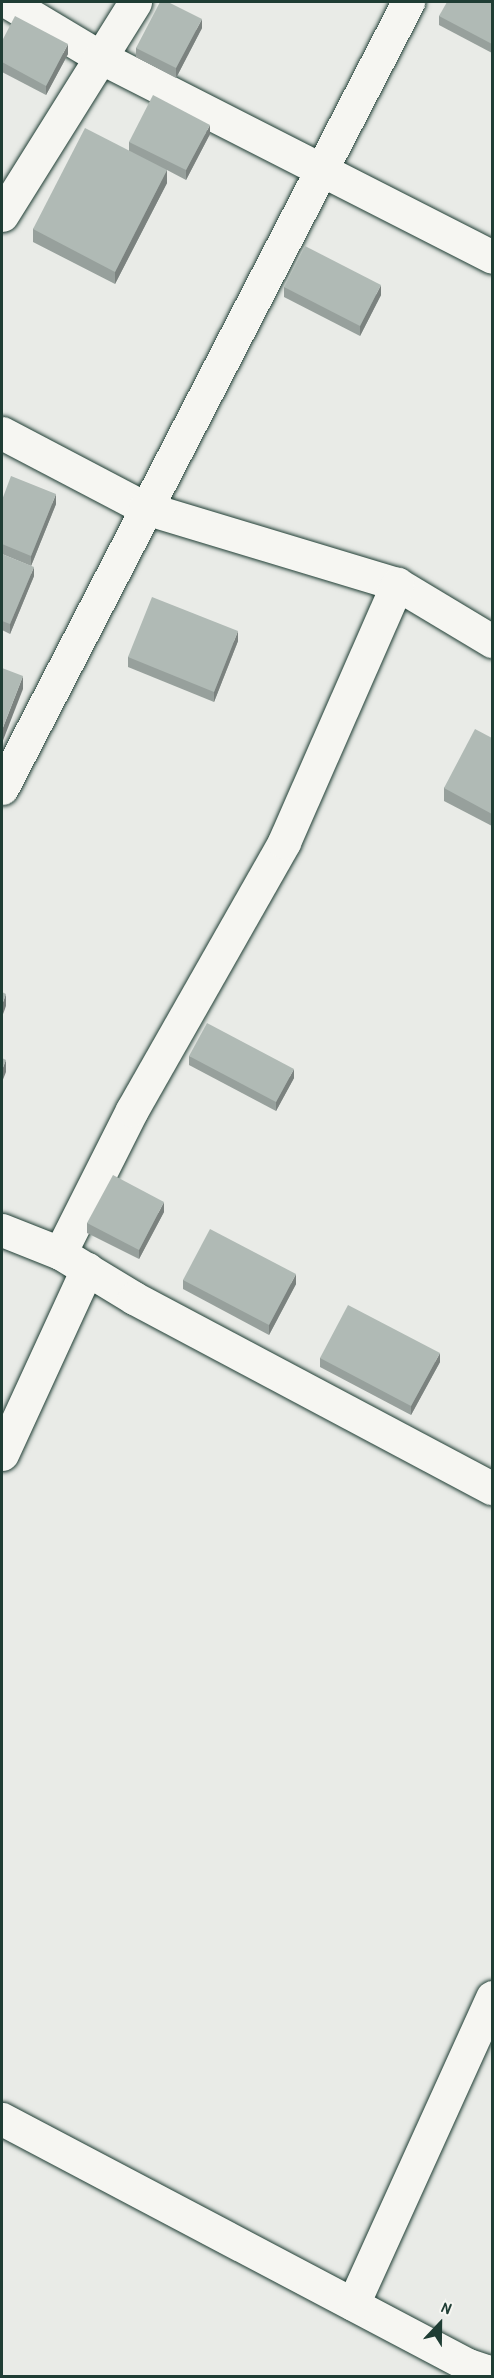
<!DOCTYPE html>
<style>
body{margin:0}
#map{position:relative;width:494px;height:2378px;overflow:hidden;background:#e9ebe7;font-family:"Patrick Hand",sans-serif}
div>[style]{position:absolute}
.roads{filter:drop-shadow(0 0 2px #1f3d34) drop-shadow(0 0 2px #1f3d34)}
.minor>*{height:33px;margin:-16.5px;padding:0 16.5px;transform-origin:16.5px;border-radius:16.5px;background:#f6f6f2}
.wall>*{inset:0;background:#97a09c}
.shaded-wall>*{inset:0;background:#7b827f}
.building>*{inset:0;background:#b0bab5}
span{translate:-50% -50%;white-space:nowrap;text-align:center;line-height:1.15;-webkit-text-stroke:5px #f6f6f2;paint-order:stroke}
.frame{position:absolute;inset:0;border:3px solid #1f3d34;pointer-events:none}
.north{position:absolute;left:410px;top:2294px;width:60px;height:60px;-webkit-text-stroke:4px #f6f6f2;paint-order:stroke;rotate:22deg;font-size:16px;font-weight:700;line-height:24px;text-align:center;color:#1f3d34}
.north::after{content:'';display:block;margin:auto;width:21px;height:27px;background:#1f3d34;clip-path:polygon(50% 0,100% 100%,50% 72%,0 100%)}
</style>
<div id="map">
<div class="roads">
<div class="minor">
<div style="left:8px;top:2px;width:107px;rotate:30.9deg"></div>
<div style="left:100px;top:57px;width:440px;rotate:27deg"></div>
<div style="left:2px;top:215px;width:251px;rotate:-58deg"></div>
<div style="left:2px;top:433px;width:161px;rotate:27.7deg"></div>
<div style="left:145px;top:508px;width:263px;rotate:16.8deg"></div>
<div style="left:397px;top:584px;width:111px;rotate:31deg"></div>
<div style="left:2px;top:788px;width:885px;rotate:-62.68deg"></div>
<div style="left:2px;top:1230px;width:62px;rotate:21.6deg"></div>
<div style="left:60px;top:1253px;width:87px;rotate:31.3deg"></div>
<div style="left:134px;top:1298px;width:405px;rotate:28deg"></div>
<div style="left:60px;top:1253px;width:160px;rotate:-63.3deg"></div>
<div style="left:132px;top:1110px;width:308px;rotate:-60.4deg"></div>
<div style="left:284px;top:842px;width:282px;rotate:-66.3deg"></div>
<div style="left:2px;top:1454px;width:204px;rotate:-65.3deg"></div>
<div style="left:2px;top:2119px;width:527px;rotate:27.83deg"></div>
<div style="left:468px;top:2365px;width:25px;rotate:18deg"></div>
<div style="left:353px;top:2304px;width:337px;rotate:-65.6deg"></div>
</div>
</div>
<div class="wall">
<div style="clip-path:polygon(492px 2px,492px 53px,439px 25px,439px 16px)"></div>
<div style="clip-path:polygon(202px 28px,176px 78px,136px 57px,136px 48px)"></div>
<div style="clip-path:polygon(2px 41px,68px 54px,46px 95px,2px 72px)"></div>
<div style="clip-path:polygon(210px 134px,186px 180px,167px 170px,167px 183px,115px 284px,33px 242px,33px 229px,129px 151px,129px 142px)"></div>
<div style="clip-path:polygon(284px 287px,381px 295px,360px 336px,284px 297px)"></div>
<div style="clip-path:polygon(2px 500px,56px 504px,31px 566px,2px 554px)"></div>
<div style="clip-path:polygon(2px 554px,34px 576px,10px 634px,2px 630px)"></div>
<div style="clip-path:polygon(238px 641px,214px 702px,128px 667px,128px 657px)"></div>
<div style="clip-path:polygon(492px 738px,492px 826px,444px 801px,444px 788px)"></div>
<div style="clip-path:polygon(189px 1056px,294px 1078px,276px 1111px,189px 1065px)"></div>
<div style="clip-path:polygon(164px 1212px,139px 1259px,87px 1233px,87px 1223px)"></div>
<div style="clip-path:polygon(183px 1280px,296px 1284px,269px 1335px,183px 1289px)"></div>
<div style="clip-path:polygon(320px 1358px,440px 1362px,411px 1415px,320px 1367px)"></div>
</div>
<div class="shaded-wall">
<div style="clip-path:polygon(202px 19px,202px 28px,176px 78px,176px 68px)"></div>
<div style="clip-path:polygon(68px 44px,68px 54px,46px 95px,46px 86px)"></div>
<div style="clip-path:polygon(210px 125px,210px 134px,186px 180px,186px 170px)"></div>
<div style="clip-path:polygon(167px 170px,167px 183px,115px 284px,115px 272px)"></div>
<div style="clip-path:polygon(381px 285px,381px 295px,360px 336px,360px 326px)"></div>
<div style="clip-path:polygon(56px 494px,56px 504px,31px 566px,31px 556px)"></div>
<div style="clip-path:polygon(34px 567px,34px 576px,10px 634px,10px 624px)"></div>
<div style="clip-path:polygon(238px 631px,238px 641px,214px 702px,214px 692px)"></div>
<div style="clip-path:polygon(23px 676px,23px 689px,2px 743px,2px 730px)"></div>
<div style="clip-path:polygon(6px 994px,6px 1006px,2px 1017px,2px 1005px)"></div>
<div style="clip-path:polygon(6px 1060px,6px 1072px,2px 1082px,2px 1070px)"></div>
<div style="clip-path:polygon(294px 1069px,294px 1078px,276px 1111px,276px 1102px)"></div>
<div style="clip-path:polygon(164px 1202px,164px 1212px,139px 1259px,139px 1250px)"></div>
<div style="clip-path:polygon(296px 1274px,296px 1284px,269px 1335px,269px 1325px)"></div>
<div style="clip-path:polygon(440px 1353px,440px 1362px,411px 1415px,411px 1406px)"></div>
</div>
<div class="building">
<div style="clip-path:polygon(160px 2px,168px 2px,202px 19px,176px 68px,136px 48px)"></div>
<div style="clip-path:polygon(447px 2px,492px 2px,492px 44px,439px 16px)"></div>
<div style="clip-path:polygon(15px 16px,68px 44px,46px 86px,2px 62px,2px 41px)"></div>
<div style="clip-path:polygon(153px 95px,210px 125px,186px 170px,129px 142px)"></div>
<div style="clip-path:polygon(85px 128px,167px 170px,115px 272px,33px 229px)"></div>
<div style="clip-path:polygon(305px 246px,381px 285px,360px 326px,284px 287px)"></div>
<div style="clip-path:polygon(11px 476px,56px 494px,31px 556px,2px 544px,2px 500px)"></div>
<div style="clip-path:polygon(2px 554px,34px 567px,10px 624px,2px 621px)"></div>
<div style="clip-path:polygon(152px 597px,238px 631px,214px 692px,128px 657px)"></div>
<div style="clip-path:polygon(2px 668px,23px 676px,2px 730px)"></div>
<div style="clip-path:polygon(475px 729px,492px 738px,492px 814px,444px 788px)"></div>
<div style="clip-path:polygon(2px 992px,6px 994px,2px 1005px)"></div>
<div style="clip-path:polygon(207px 1023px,294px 1069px,276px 1102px,189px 1056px)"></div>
<div style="clip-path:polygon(2px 1058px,6px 1060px,2px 1070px)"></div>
<div style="clip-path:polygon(113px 1175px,164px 1202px,139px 1250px,87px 1223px)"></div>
<div style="clip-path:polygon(210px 1229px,296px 1274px,269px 1325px,183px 1280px)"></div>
<div style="clip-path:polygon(348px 1305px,440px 1353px,411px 1406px,320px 1358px)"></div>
</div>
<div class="frame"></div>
<div class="north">N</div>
</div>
